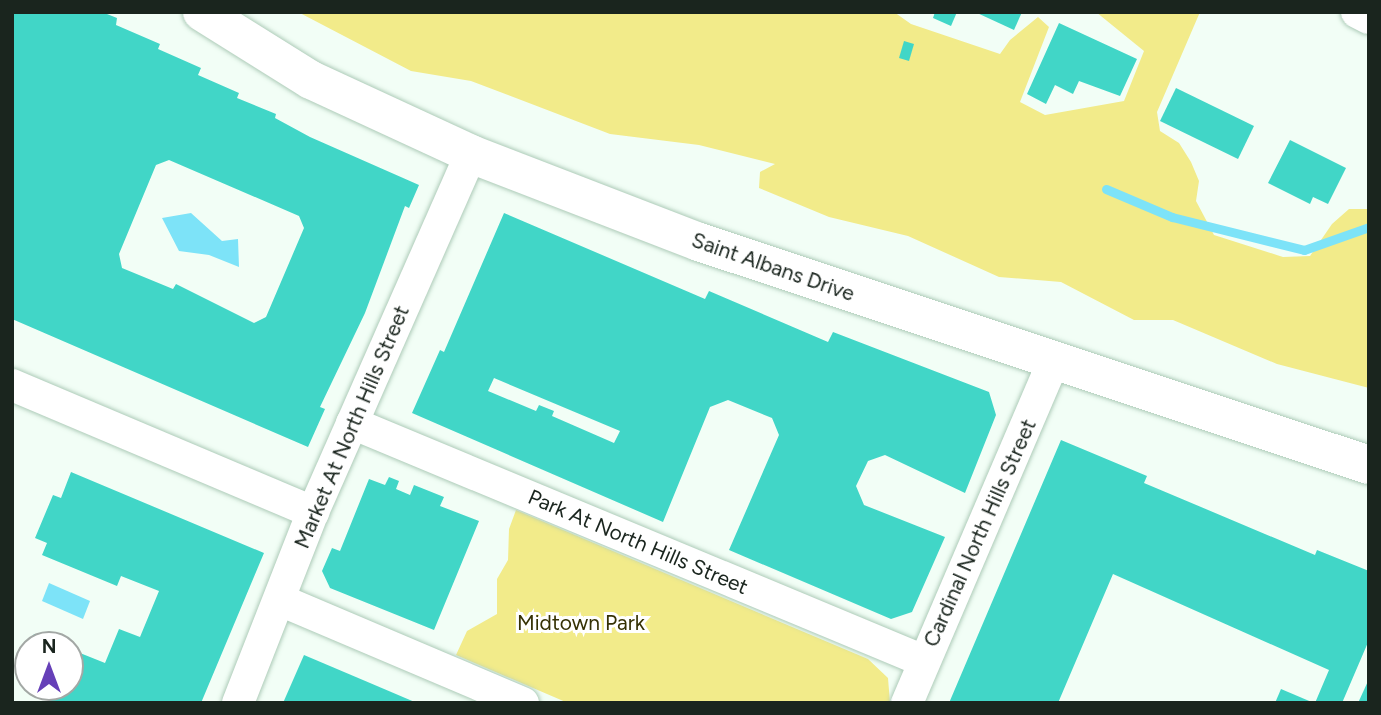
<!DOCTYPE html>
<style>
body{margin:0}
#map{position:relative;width:1381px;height:715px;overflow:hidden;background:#f2fef6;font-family:Figtree,sans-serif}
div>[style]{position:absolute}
.green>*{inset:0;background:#f2eb8a}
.water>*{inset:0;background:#7de3f8}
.stream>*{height:9px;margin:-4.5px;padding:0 4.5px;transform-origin:4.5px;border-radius:4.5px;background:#7de3f8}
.building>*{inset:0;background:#41d6c7}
.roads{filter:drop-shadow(0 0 2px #adcbb8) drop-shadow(0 0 2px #adcbb8)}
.street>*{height:32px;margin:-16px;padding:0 16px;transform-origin:16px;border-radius:16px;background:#fff}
.secondary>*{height:38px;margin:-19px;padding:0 19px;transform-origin:19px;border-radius:19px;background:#fff}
span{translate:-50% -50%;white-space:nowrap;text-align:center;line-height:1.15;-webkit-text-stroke:6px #fff;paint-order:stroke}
.street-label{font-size:21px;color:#1a251e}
.park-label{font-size:21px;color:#353104}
.frame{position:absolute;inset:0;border:14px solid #1a251e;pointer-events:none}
.north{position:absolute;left:14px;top:631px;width:70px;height:70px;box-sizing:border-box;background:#fff;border:2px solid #a3a8a5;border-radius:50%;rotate:0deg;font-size:19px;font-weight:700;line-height:28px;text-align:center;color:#1a251e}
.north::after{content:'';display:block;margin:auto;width:24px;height:32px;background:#6640b8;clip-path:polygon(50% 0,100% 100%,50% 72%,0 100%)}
</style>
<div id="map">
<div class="green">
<div style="clip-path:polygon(298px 12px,894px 12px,911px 24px,1000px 54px,1010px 40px,1038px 17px,1049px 27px,1020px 102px,1045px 115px,1124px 101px,1144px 51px,1096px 12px,1200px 12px,1157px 112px,1160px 131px,1179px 143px,1191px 162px,1199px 181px,1196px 201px,1214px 235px,1283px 257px,1310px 256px,1332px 224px,1349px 209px,1369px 209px,1369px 388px,1277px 364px,1173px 320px,1134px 320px,1061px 282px,999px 277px,908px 236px,829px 217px,759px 188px,760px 172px,775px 164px,699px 145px,610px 134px,471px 81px,411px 71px)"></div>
<div style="clip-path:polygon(516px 510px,868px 659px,888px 678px,890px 703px,568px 703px,456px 655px,467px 631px,497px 614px,497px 579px,508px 560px,509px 529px)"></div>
</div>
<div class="water">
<div style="clip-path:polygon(191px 213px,222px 241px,238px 239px,239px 267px,209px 255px,179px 251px,162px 218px)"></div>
<div style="clip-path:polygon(49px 583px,90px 601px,83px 619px,42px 601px)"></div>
</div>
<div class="stream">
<div style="left:1106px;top:189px;width:72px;rotate:23deg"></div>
<div style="left:1172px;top:217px;width:136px;rotate:14deg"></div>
<div style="left:1304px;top:250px;width:69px;rotate:-19.5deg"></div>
</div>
<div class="building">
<div style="clip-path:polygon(evenodd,12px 12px,102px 12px,117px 18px,116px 25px,160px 44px,158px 49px,201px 68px,198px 75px,239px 93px,237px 98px,276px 114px,275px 118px,310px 137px,419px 185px,409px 208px,405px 206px,365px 313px,320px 407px,325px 409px,308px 447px,12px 319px,12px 12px,169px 160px,299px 216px,304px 228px,266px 317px,254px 323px,176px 284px,173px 289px,122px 268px,119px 254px,156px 165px,169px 160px)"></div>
<div style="clip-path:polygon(935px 12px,957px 12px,951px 26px,933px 18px)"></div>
<div style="clip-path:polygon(975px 12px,1022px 12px,1014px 30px)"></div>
<div style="clip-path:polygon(1059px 23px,1137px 59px,1120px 96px,1079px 81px,1073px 94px,1055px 85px,1046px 104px,1027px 94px)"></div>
<div style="clip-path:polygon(904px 41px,914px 44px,909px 61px,899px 58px)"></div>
<div style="clip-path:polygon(1176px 88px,1254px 126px,1238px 159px,1160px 121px)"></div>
<div style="clip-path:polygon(1290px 140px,1346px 168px,1328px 204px,1313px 197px,1310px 204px,1268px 183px)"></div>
<div style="clip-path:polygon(evenodd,504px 213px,705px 299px,709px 291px,828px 342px,833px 332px,989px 392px,996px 415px,965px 493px,885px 455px,868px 461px,856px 486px,864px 505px,945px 537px,912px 612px,891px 619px,729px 550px,779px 435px,772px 418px,728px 400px,710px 407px,663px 522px,412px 413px,440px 350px,444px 352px,504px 213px,494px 378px,620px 431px,614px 443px,552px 416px,554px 411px,539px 405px,536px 411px,488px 391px,494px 378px)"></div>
<div style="clip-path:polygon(1061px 440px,1147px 476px,1144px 483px,1315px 555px,1317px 550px,1369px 571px,1369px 640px,1342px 703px,1315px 703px,1329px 670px,1113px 574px,1058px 703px,949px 703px)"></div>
<div style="clip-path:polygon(71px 472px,264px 553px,201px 703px,48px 703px,55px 687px,70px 687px,70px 649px,105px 663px,119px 629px,140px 637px,159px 591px,121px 576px,117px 586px,42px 555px,47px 543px,35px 538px,53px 495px,61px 498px)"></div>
<div style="clip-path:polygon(389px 477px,399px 481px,396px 489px,410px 495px,414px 485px,444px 497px,440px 506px,479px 521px,434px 630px,330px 588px,322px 571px,332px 548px,340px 551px,369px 479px,385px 485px)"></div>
<div style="clip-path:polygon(34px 634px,61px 645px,29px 645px)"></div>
<div style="clip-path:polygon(304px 655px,370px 683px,417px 703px,283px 703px)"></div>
<div style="clip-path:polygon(1369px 679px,1369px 703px,1358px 703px)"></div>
<div style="clip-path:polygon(1281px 689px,1314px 703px,1275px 703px)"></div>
</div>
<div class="roads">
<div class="street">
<div style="left:1357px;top:12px;width:13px;rotate:27deg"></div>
<div style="left:12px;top:385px;width:327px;rotate:22.9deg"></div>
<div style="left:352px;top:423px;width:620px;rotate:22.59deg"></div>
<div style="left:280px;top:600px;width:264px;rotate:23deg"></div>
<div style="left:238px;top:703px;width:205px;rotate:-68.6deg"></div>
<div style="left:313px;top:512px;width:391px;rotate:-66.2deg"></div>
<div style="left:907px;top:703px;width:371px;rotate:-66.8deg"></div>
</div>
<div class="secondary">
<div style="left:202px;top:12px;width:128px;rotate:32deg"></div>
<div style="left:311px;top:80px;width:176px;rotate:24.8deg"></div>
<div style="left:471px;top:154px;width:244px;rotate:21.1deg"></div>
<div style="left:699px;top:242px;width:706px;rotate:18.41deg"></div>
</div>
</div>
<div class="street-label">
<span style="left:773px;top:267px;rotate:19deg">Saint Albans Drive</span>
<span style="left:352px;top:427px;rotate:-67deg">Market At North Hills Street</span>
<span style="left:980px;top:533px;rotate:-66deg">Cardinal North Hills Street</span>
<span style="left:638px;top:542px;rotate:23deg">Park At North Hills Street</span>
</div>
<div class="park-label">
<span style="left:581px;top:623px">Midtown Park</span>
</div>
<div class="frame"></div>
<div class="north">N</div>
</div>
